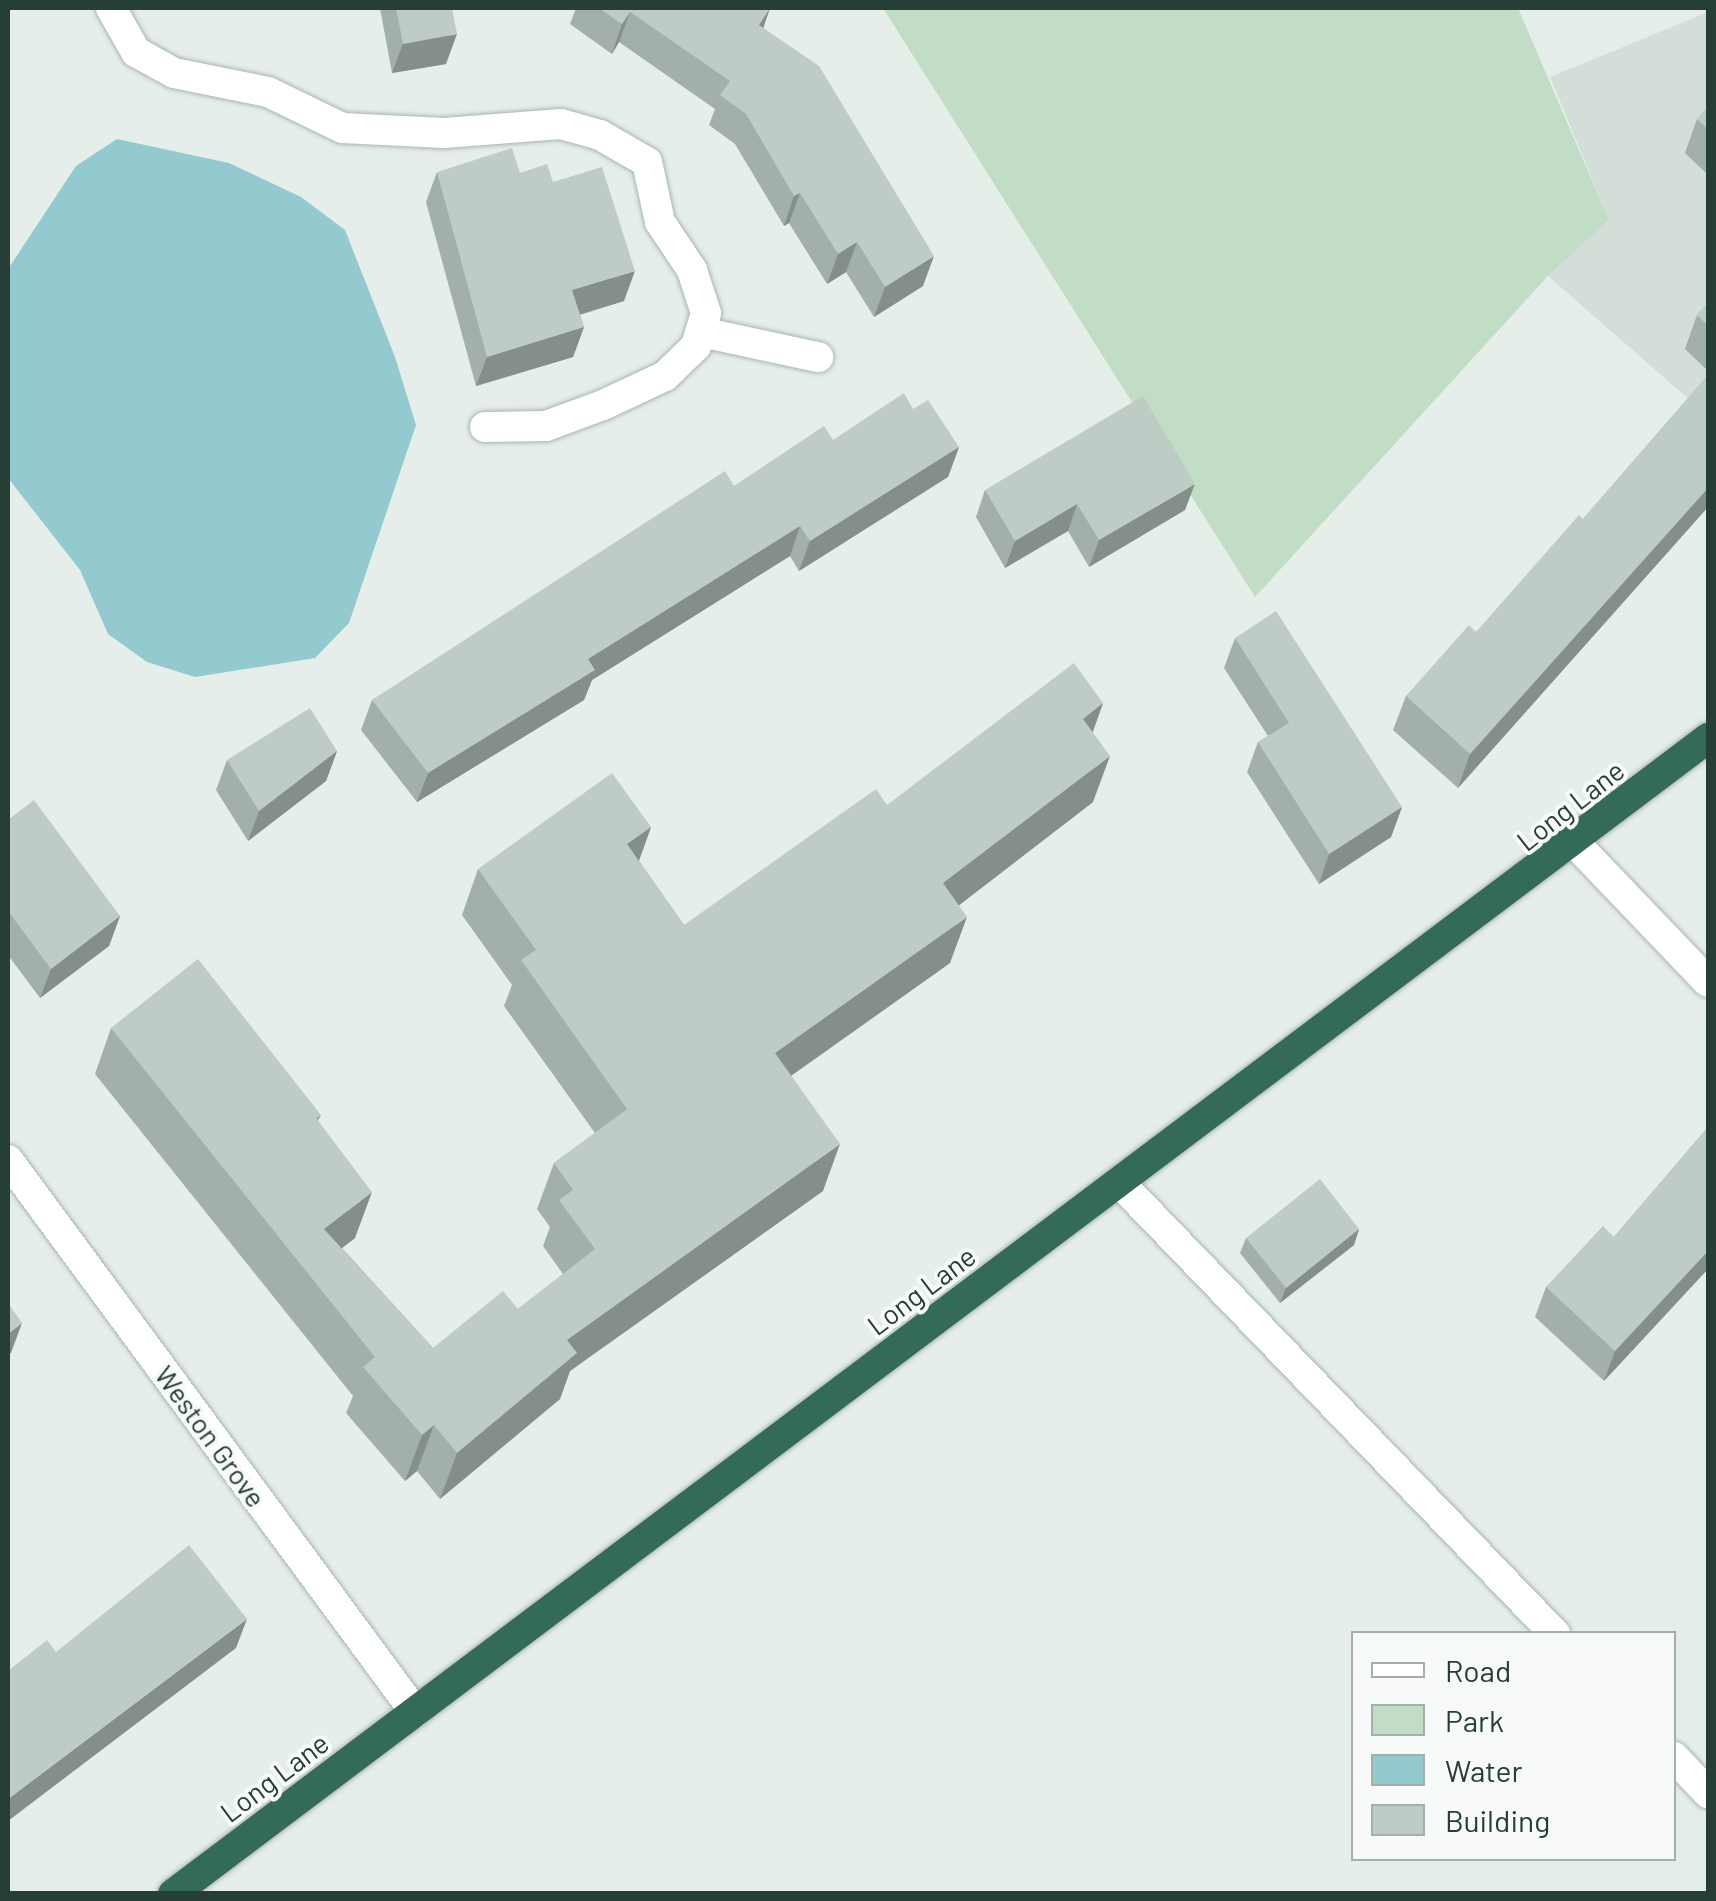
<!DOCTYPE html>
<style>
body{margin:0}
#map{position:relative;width:1716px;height:1901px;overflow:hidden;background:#e6eeea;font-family:Barlow,sans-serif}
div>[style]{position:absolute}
.built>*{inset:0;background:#d4ded9}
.green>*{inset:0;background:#c1ddc6}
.water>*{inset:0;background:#92cacf}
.roads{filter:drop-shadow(0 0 2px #a9b6b0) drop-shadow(0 0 2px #a9b6b0)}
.minor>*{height:30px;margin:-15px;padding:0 15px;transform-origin:15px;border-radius:15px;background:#fff}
.highway>*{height:30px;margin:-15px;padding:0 15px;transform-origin:15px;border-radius:15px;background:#336a5a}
.wall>*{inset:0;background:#a3afa9}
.shaded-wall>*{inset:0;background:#858f8a}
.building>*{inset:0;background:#beccc5}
span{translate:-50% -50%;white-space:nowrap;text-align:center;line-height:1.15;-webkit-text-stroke:8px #f7faf8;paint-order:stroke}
.street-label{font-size:28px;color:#263f36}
.frame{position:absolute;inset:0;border:10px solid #263f36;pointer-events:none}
.legend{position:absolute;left:1351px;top:1631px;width:325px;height:230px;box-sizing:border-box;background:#f7faf8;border:2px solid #a3afaa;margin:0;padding:12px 18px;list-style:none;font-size:30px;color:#263f36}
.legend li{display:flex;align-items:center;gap:20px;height:50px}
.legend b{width:50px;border:2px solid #a3afaa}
</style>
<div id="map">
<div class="built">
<div style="clip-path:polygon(1708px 12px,1708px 416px,1548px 276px,1609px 220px,1550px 77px)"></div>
</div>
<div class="green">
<div style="clip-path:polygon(883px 8px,1518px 8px,1609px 220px,1548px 276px,1255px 597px)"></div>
</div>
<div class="water">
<div style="clip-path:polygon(117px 139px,229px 163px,301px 197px,345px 230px,395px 357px,416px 425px,349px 623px,315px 658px,195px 677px,147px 662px,108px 634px,80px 570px,8px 478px,8px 269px,76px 166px)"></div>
</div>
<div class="roads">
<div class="minor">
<div style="left:111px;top:8px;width:51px;rotate:60.4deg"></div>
<div style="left:136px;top:52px;width:43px;rotate:28.9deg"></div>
<div style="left:174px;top:73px;width:96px;rotate:11.4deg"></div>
<div style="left:268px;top:92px;width:82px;rotate:25.9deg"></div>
<div style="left:342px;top:128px;width:102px;rotate:2.8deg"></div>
<div style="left:444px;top:133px;width:117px;rotate:-4.4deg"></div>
<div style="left:561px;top:124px;width:41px;rotate:15.8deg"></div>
<div style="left:600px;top:135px;width:54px;rotate:29.9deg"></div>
<div style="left:647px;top:162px;width:61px;rotate:77.8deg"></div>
<div style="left:660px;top:222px;width:58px;rotate:56.3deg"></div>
<div style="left:692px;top:270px;width:45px;rotate:72deg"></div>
<div style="left:706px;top:313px;width:34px;rotate:107deg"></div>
<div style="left:696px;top:346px;width:43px;rotate:135.9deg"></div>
<div style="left:665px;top:376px;width:68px;rotate:154.9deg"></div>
<div style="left:603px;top:405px;width:61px;rotate:159.8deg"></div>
<div style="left:546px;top:426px;width:61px;rotate:179.1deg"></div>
<div style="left:701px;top:332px;width:120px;rotate:12.1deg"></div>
<div style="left:1575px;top:843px;width:192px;rotate:46.3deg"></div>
<div style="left:8px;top:1160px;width:686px;rotate:53.6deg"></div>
<div style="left:1119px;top:1182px;width:628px;rotate:46.03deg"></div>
<div style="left:1674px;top:1757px;width:50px;rotate:46.6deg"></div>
</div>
<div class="highway">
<div style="left:173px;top:1894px;width:1922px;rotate:-36.98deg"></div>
</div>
</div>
<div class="wall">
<div style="clip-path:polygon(380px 8px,452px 8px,446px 64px,392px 73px)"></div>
<div style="clip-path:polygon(576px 8px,770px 8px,763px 27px,923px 286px,874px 317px,846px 272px,827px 284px,789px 223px,784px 226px,735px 144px,709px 125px,715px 109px,619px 42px,612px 54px,570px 24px)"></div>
<div style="clip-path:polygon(1708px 107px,1708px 175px,1685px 153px,1697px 119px)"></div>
<div style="clip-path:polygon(437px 172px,520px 173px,553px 182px,624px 301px,580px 315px,584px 327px,573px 357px,476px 386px,426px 202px)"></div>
<div style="clip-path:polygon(1708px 303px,1708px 371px,1685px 349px,1697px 315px)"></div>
<div style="clip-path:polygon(1708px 375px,1708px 507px,1458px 788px,1393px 730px,1406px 696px,1476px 632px,1583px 519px)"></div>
<div style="clip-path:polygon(913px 409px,959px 447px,948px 477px,799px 571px,790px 556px,592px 680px,584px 700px,417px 802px,361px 730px,372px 700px,734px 486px,833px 440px)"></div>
<div style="clip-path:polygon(985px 490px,1185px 510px,1089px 567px,1068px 531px,1005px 568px,976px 517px)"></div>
<div style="clip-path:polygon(1235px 638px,1402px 807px,1391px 837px,1319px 884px,1247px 772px,1258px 742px,1268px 736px,1224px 668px)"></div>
<div style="clip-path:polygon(1103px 703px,1093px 732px,1093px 802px,959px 905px,950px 963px,791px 1076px,823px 1191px,570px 1371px,560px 1399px,440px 1499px,417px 1471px,405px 1481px,346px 1413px,353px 1396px,95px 1074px,111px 1028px,321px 1115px,318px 1121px,355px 1238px,342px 1248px,433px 1348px,518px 1309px,563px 1274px,543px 1246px,550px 1227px,537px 1209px,554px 1163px,595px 1133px,504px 1006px,512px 985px,462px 915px,478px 869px,651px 827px,639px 861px,684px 925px,887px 805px)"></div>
<div style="clip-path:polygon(337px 751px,326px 781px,248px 841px,216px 790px,227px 760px)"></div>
<div style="clip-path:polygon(8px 820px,120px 916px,109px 946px,40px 998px,8px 955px)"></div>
<div style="clip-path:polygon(1708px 1127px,1708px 1271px,1707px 1270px,1604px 1381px,1535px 1317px,1546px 1287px,1614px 1237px)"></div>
<div style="clip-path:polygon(1359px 1229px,1354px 1245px,1280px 1303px,1240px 1253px,1246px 1238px)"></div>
</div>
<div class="shaded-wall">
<div style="clip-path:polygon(770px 8px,760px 38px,759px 25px)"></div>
<div style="clip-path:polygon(630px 12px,619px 42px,612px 54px,622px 24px)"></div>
<div style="clip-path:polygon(457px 34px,446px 64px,392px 73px,403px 44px)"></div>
<div style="clip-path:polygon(800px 193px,789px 223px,784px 226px,794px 196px)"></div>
<div style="clip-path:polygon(857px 242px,846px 272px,827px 284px,838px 254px)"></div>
<div style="clip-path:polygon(934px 256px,923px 286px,874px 317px,885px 287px)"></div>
<div style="clip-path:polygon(635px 271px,624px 301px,561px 320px,572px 290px)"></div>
<div style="clip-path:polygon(584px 327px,573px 357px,476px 386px,487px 357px)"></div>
<div style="clip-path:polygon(959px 447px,948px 477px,799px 571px,810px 541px)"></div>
<div style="clip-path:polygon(1195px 484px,1185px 510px,1089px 567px,1099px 540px)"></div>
<div style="clip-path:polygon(1708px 488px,1708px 507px,1458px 788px,1470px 754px)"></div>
<div style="clip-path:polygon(1077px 504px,1068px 531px,1005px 568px,1015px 541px)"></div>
<div style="clip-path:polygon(800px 526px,790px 556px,592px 680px,584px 700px,417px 802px,428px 773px,588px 659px)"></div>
<div style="clip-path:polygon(1103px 703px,1086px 750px,1083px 719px)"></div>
<div style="clip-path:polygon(337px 751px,326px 781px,248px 841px,259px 811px)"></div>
<div style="clip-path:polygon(1110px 756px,1093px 802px,927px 930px,943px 883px)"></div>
<div style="clip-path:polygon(1402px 807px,1391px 837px,1319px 884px,1329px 854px)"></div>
<div style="clip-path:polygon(651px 827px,634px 874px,627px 844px)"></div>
<div style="clip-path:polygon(120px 916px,109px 946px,40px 998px,51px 969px)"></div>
<div style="clip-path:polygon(967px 917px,950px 963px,758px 1099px,775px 1053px)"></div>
<div style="clip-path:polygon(840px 1144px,823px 1191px,570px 1371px,560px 1399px,440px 1499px,457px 1453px,567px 1340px)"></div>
<div style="clip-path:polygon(372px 1192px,355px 1238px,307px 1275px,324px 1229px)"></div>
<div style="clip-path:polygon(1359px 1229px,1354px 1245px,1280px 1303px,1286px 1288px)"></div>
<div style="clip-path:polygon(1708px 1251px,1707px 1270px,1604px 1381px,1615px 1351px)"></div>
<div style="clip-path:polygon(22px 1323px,11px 1353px,8px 1355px,8px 1334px)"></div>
<div style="clip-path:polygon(434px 1425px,417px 1471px,405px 1481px,422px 1435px)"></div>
<div style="clip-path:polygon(247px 1619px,236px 1648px,8px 1821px,8px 1799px)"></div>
</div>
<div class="building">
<div style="clip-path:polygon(396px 8px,452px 8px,457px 34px,403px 44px)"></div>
<div style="clip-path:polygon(599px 8px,770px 8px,759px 25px,819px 66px,934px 256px,885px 287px,857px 242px,838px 254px,800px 193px,794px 196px,746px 114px,720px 95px,730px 81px,630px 12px,622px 24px)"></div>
<div style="clip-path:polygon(1708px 107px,1708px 130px,1697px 119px)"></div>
<div style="clip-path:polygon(512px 148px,520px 173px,547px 164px,553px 182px,602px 167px,635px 271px,572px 290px,584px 327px,487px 357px,437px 172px)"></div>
<div style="clip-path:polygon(1708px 303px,1708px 326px,1697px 315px)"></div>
<div style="clip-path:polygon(1708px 375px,1708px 488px,1470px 754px,1406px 696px,1469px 625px,1476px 632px,1579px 515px,1583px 519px)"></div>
<div style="clip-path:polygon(904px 393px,913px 409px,928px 400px,959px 447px,810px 541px,800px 526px,588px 659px,595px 670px,428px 773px,372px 700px,725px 471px,734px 486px,824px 426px,833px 440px)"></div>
<div style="clip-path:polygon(1143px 396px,1195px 484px,1099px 540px,1077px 504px,1015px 541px,985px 490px)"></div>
<div style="clip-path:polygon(1276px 611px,1402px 807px,1329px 854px,1258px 742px,1289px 723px,1235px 638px)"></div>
<div style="clip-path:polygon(1074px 663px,1103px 703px,1083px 719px,1110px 756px,943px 883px,967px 917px,775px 1053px,840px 1144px,567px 1340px,577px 1353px,457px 1453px,434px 1425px,422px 1435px,363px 1367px,375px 1357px,111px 1028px,198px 959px,321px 1115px,316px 1118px,372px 1192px,324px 1229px,433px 1348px,503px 1291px,518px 1309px,595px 1249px,559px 1200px,573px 1190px,554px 1163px,627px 1109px,521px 960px,536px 950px,478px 869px,612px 773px,651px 827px,627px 844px,684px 925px,876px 789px,887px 805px)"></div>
<div style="clip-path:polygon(310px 708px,337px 751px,259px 811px,227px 760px)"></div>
<div style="clip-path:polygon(34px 800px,120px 916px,51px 969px,8px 911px,8px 820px)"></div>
<div style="clip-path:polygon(1708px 1127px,1708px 1251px,1615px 1351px,1546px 1287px,1603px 1226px,1614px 1237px)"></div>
<div style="clip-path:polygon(1320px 1179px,1359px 1229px,1286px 1288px,1246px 1238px)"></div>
<div style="clip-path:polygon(8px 1303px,22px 1323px,8px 1334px)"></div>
<div style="clip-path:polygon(189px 1545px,247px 1619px,8px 1799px,8px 1671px,47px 1640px,56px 1652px)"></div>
</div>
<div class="street-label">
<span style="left:1570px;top:805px;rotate:-38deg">Long Lane</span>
<span style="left:921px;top:1290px;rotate:-37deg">Long Lane</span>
<span style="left:211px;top:1436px;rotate:54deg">Weston Grove</span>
<span style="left:274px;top:1777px;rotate:-37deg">Long Lane</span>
</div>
<div class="frame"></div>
<ul class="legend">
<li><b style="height:12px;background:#fff"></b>Road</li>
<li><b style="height:28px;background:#c1ddc6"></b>Park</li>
<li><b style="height:28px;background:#92cacf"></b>Water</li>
<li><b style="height:28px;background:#beccc5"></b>Building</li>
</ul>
</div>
